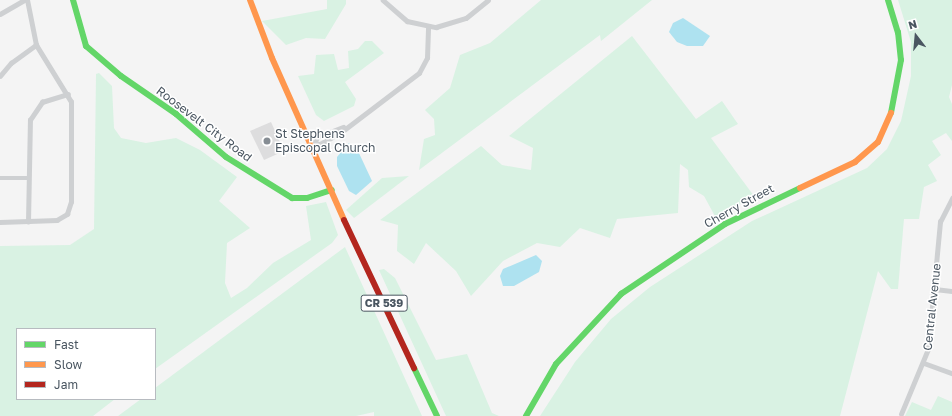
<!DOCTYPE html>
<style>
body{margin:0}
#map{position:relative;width:952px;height:416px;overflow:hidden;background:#f4f4f4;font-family:"Golos Text",sans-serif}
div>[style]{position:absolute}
.green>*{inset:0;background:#d9f2e3}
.water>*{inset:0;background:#aee2f0}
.building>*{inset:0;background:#ddddde}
.street>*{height:4.5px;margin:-2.25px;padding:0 2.25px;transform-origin:2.25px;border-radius:2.25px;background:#ced0d2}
.fast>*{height:6px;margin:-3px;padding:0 3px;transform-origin:3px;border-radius:3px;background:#63d668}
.slow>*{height:6px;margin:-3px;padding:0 3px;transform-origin:3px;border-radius:3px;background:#ff974d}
.jam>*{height:6px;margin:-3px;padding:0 3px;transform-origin:3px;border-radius:3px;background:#b3261e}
.dots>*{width:11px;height:11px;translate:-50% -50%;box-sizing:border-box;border:2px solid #fff;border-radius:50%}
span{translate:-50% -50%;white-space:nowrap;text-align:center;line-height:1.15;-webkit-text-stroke:3px #fff;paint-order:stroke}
.shield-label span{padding:1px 3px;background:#fff;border:1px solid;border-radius:3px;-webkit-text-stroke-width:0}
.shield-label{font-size:11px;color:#4a5661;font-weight:700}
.street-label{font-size:12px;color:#4a5661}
.poi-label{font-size:12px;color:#4a5661}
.left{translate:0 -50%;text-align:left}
.legend{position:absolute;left:16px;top:328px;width:140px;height:72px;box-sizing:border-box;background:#fff;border:1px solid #b7bbc0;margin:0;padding:5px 7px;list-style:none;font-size:12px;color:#4a5661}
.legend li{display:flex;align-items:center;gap:8px;height:20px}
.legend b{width:20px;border:1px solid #b7bbc0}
.north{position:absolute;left:896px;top:16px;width:40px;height:40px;-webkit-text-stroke:3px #fff;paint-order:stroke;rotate:344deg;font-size:11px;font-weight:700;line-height:16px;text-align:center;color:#4a5661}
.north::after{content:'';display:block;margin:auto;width:14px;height:18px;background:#4a5661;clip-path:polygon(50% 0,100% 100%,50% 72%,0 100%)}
</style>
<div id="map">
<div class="green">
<div style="clip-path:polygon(327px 0,346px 0,346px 4px,325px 39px,306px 38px,286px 45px,262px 21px,327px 9px)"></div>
<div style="clip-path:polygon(541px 0,652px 0,601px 41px,600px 35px,419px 170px,424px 139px,435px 135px,434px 119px,425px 110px,450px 88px,460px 55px,490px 43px)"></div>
<div style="clip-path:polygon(898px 0,952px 0,952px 85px,949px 97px,952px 104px,952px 141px,946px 133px,932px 141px,941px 155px,928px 165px,937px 181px,924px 187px,919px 219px,904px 219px,898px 289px,891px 289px,878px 271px,840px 416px,540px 416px,575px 362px,611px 319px,650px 287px,752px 221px,867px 168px,887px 149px,901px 121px,911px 76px,911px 42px)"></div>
<div style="clip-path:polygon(632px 36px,696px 119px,722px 101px,738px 124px,711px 138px,754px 196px,716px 218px,704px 196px,689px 187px,688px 170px,680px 164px,678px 213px,617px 219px,610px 238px,580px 228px,560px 247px,537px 243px,503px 261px,471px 296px,456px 271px,426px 243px,414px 264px,397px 251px,398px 225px,380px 220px,481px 146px,502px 165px,531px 170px,533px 148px,509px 136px)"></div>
<div style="clip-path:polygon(365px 41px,372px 41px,384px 53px,345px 82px,356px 99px,354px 106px,324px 121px,316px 115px,298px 76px,314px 74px,316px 55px,334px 54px,338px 70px,349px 68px,348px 51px,358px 49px)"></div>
<div style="clip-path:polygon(99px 73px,112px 86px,114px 128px,121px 138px,146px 143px,176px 138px,200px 150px,237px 177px,219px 201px,250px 228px,227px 243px,225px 283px,231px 298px,247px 288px,273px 263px,311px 240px,306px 206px,326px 202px,338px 235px,332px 243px,155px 369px,155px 329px,17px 329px,17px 399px,115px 399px,93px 416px,0 416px,0 246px,70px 245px,94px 229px,96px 74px)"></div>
<div style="clip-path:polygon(409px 176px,354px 218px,346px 210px,382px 178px)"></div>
<div style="clip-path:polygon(345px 247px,422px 416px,374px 416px,374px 412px,356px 416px,118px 416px,141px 399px,155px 399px,155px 388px)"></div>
<div style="clip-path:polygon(384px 269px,395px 278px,436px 360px,467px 354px,492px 413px,499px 416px,446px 416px,379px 270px)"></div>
<div style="clip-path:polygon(938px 396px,952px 402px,952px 416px,905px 416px,912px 402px,931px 410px)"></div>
</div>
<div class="water">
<div style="clip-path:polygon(683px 18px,710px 36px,703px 46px,687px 46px,677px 42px,669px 32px,673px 23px)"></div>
<div style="clip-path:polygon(349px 143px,358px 151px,372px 181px,356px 195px,349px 191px,337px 166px,337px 157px)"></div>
<div style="clip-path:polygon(536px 255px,542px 261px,539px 272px,514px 286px,503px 286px,500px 276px,503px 269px)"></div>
</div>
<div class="building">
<div style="clip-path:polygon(271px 122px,284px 151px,264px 160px,250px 131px)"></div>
</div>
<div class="street">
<div style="left:383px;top:0;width:32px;rotate:41deg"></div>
<div style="left:407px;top:21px;width:30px;rotate:12deg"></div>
<div style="left:436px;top:27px;width:31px;rotate:-17deg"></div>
<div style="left:466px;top:18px;width:28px;rotate:-39deg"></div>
<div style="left:0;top:14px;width:28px;rotate:-30deg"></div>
<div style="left:0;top:76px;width:17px;rotate:-50deg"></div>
<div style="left:11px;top:63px;width:31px;rotate:-36deg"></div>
<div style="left:315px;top:142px;width:5px;rotate:-68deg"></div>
<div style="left:317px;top:137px;width:28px;rotate:-21deg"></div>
<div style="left:311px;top:144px;width:9px"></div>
<div style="left:320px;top:144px;width:23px;rotate:-29deg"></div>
<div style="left:340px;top:133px;width:99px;rotate:-37.2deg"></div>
<div style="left:419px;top:73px;width:17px;rotate:-62deg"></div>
<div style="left:427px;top:58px;width:31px;rotate:-88deg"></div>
<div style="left:0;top:178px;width:28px"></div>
<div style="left:0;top:222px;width:57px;rotate:-2deg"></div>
<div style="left:57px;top:220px;width:12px;rotate:-31deg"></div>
<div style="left:67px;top:214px;width:13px;rotate:-72deg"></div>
<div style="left:71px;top:202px;width:100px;rotate:-90deg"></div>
<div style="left:71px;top:102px;width:67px;rotate:-121.6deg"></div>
<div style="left:36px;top:45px;width:46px;rotate:-101.3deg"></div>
<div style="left:28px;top:222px;width:102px;rotate:-88.9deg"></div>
<div style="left:30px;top:120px;width:22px;rotate:-56deg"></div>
<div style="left:42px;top:102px;width:27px;rotate:-17deg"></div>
<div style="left:935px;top:289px;width:17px;rotate:7deg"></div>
<div style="left:924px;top:363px;width:30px;rotate:20deg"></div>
<div style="left:901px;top:414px;width:70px;rotate:-67.4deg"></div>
<div style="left:928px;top:349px;width:128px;rotate:-84.6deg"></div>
<div style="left:940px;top:222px;width:27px;rotate:-63deg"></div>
</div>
<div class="fast">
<div style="left:73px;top:0;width:48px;rotate:74.2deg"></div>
<div style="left:86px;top:46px;width:46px;rotate:40.6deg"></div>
<div style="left:121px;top:76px;width:67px;rotate:34.6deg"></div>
<div style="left:176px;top:114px;width:66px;rotate:40.7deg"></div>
<div style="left:226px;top:157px;width:78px;rotate:31.8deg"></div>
<div style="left:292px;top:198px;width:15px"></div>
<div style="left:307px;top:198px;width:26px;rotate:-18deg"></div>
<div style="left:888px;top:0;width:34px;rotate:73deg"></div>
<div style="left:898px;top:32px;width:28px;rotate:84deg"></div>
<div style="left:901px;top:60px;width:54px;rotate:100.7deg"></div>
<div style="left:414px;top:368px;width:53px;rotate:64.4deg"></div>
<div style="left:526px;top:416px;width:60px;rotate:-60deg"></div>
<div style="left:556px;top:364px;width:96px;rotate:-47.1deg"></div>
<div style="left:621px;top:294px;width:125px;rotate:-33.9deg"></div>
<div style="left:725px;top:224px;width:83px;rotate:-25.6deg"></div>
</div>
<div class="slow">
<div style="left:250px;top:0;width:62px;rotate:69.2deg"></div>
<div style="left:272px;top:58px;width:177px;rotate:66deg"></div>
<div style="left:800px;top:188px;width:61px;rotate:-25.3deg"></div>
<div style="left:855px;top:162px;width:30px;rotate:-41deg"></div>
<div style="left:878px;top:142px;width:32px;rotate:-66deg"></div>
</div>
<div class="jam">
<div style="left:344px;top:220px;width:164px;rotate:64.7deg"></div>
</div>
<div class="dots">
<div style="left:267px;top:141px;background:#868d94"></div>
</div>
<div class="shield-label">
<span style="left:384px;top:303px">CR 539</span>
</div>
<div class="street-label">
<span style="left:204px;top:124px;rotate:37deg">Roosevelt City Road</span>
<span style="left:739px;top:206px;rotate:-29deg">Cherry Street</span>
<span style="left:932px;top:307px;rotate:-84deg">Central Avenue</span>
</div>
<div class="poi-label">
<span class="left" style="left:275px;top:141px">St Stephens<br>Episcopal Church</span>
</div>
<ul class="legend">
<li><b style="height:5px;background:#63d668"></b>Fast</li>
<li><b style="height:5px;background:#ff974d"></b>Slow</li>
<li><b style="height:5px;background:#b3261e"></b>Jam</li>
</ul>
<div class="north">N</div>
</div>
